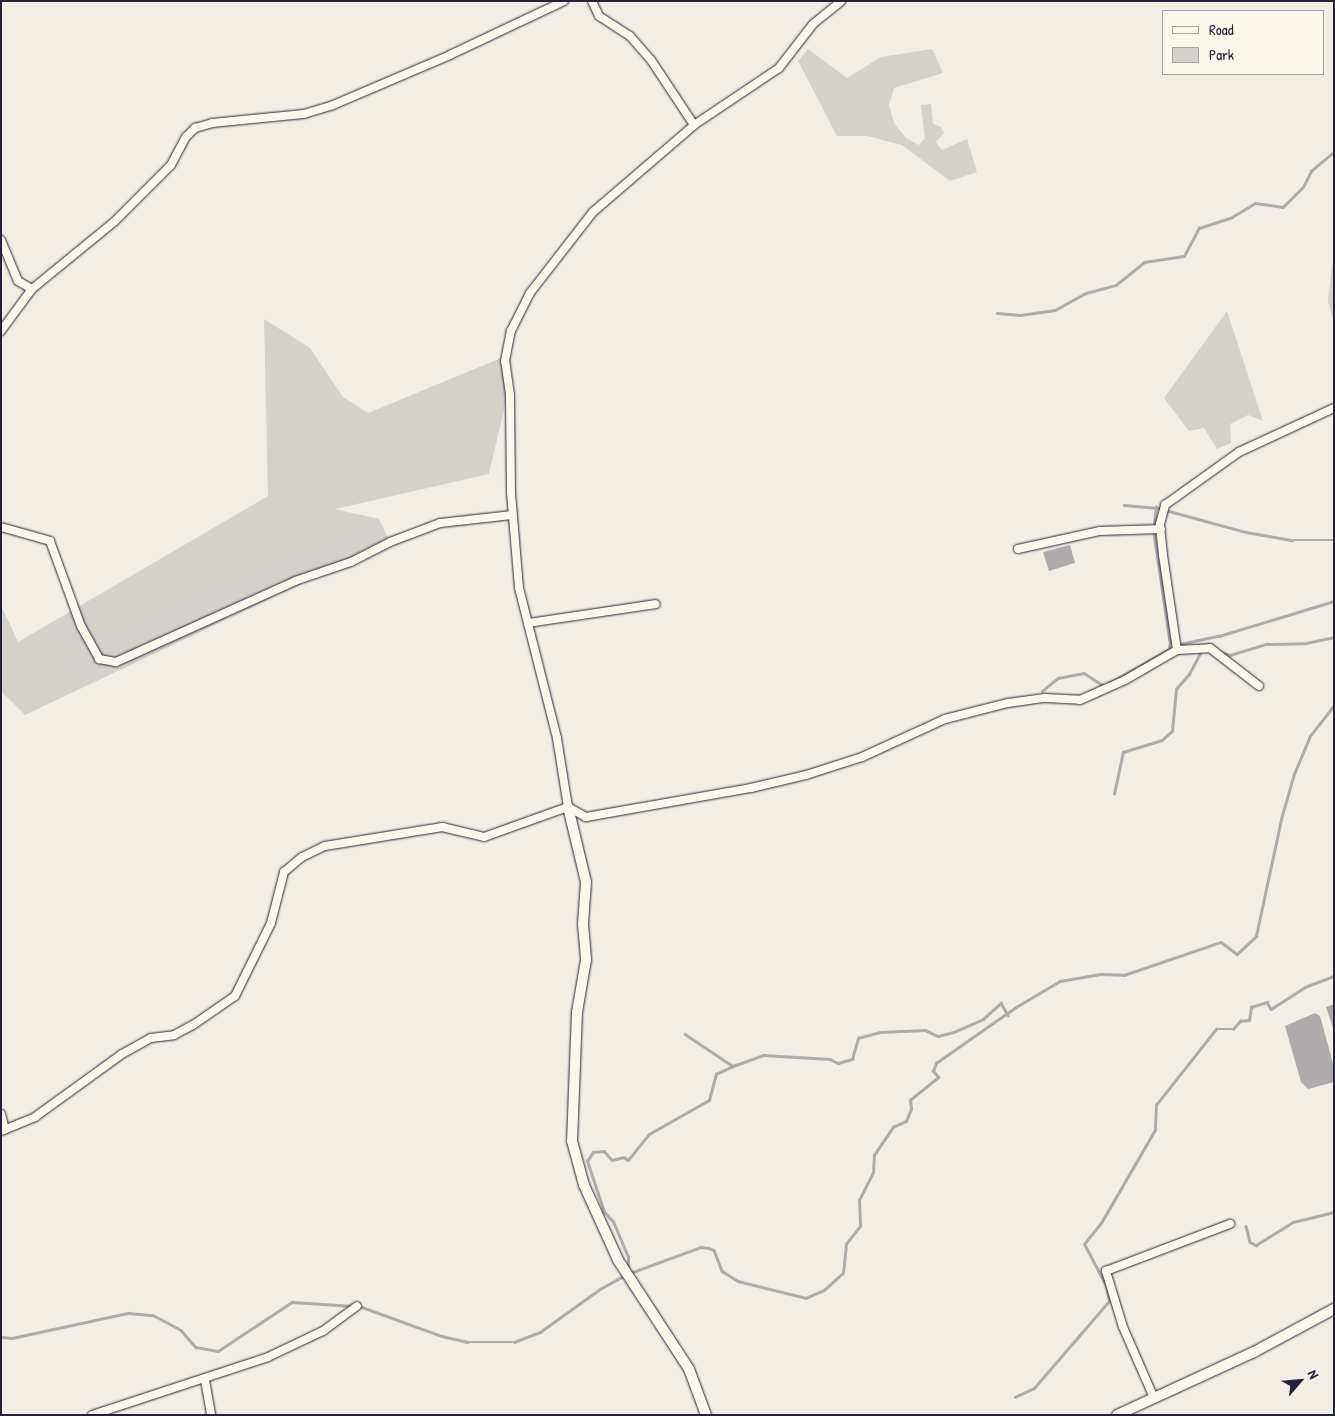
<!DOCTYPE html>
<style>
body{margin:0}
#map{position:relative;width:1335px;height:1416px;overflow:hidden;background:#f2eee5;font-family:"Patrick Hand",sans-serif}
div>[style]{position:absolute}
.green>*{inset:0;background:#d4d1cc}
.water>*{inset:0;background:#aeabad}
.stream>*{height:2.5px;margin:-1.25px;padding:0 1.25px;transform-origin:1.25px;border-radius:1.25px;background:#aeabad}
.roads{filter:drop-shadow(0 0 1px #22223b) drop-shadow(0 0 1px #22223b)}
.minor>*{height:8px;margin:-4px;padding:0 4px;transform-origin:4px;border-radius:4px;background:#fbf7ec}
.tertiary>*{height:10px;margin:-5px;padding:0 5px;transform-origin:5px;border-radius:5px;background:#fbf7ec}
span{translate:-50% -50%;white-space:nowrap;text-align:center;line-height:1.15;-webkit-text-stroke:4px #fbf7ec;paint-order:stroke}
.frame{position:absolute;inset:0;border:2px solid #22223b;pointer-events:none}
.legend{position:absolute;left:1162px;top:10px;width:162px;height:65px;box-sizing:border-box;background:#fbf7ec;border:1px solid #a4a2a5;margin:0;padding:6px 9px;list-style:none;font-size:15px;color:#22223b}
.legend li{display:flex;align-items:center;gap:10px;height:25px}
.legend b{width:25px;border:1px solid #a4a2a5}
.north{position:absolute;left:1275px;top:1356px;width:50px;height:50px;-webkit-text-stroke:4px #fbf7ec;paint-order:stroke;rotate:63deg;font-size:14px;font-weight:700;line-height:20px;text-align:center;color:#22223b}
.north::after{content:'';display:block;margin:auto;width:18px;height:22px;background:#22223b;clip-path:polygon(50% 0,100% 100%,50% 72%,0 100%)}
</style>
<div id="map">
<div class="green">
<div style="clip-path:polygon(808px 49px,847px 78px,881px 57px,932px 49px,943px 73px,894px 88px,889px 105px,894px 123px,906px 138px,919px 145px,925px 138px,921px 105px,931px 104px,933px 124px,941px 127px,944px 133px,936px 142px,942px 150px,967px 139px,977px 172px,950px 181px,902px 145px,867px 136px,837px 136px,798px 61px)"></div>
<div style="clip-path:polygon(1332px 265px,1334px 265px,1334px 321px,1328px 302px)"></div>
<div style="clip-path:polygon(1227px 311px,1263px 421px,1248px 415px,1230px 424px,1231px 443px,1217px 449px,1204px 428px,1189px 431px,1164px 398px)"></div>
<div style="clip-path:polygon(264px 319px,310px 348px,343px 397px,368px 413px,506px 356px,509px 388px,489px 474px,335px 509px,379px 519px,390px 542px,25px 715px,1px 691px,1px 605px,18px 642px,268px 496px)"></div>
</div>
<div class="water">
<div style="clip-path:polygon(1070px 545px,1075px 563px,1049px 571px,1043px 552px)"></div>
<div style="clip-path:polygon(1334px 1004px,1334px 1031px,1326px 1007px)"></div>
<div style="clip-path:polygon(1315px 1013px,1320px 1016px,1334px 1067px,1334px 1082px,1308px 1089px,1301px 1082px,1285px 1026px)"></div>
</div>
<div class="stream">
<div style="left:997px;top:313px;width:23px;rotate:5deg"></div>
<div style="left:1020px;top:315px;width:35px;rotate:-8deg"></div>
<div style="left:1055px;top:310px;width:35px;rotate:-29deg"></div>
<div style="left:1086px;top:293px;width:31px;rotate:-15deg"></div>
<div style="left:1116px;top:285px;width:36px;rotate:-39deg"></div>
<div style="left:1144px;top:262px;width:40px;rotate:-8.5deg"></div>
<div style="left:1184px;top:256px;width:32px;rotate:-62deg"></div>
<div style="left:1199px;top:228px;width:35px;rotate:-18deg"></div>
<div style="left:1232px;top:217px;width:27px;rotate:-31deg"></div>
<div style="left:1255px;top:203px;width:28px;rotate:8deg"></div>
<div style="left:1283px;top:207px;width:28px;rotate:-45deg"></div>
<div style="left:1303px;top:187px;width:18px;rotate:-63deg"></div>
<div style="left:1311px;top:171px;width:30px;rotate:-40deg"></div>
<div style="left:1124px;top:505px;width:34px;rotate:5deg"></div>
<div style="left:1158px;top:508px;width:91px;rotate:15.3deg"></div>
<div style="left:1246px;top:532px;width:47px;rotate:9.9deg"></div>
<div style="left:1292px;top:540px;width:42px"></div>
<div style="left:1154px;top:523px;width:16px;rotate:-83deg"></div>
<div style="left:1154px;top:533px;width:109px;rotate:81.6deg"></div>
<div style="left:1178px;top:642px;width:3px;rotate:45deg"></div>
<div style="left:1180px;top:644px;width:40px;rotate:-12deg"></div>
<div style="left:1219px;top:636px;width:120px;rotate:-16.9deg"></div>
<div style="left:1221px;top:652px;width:9px;rotate:18deg"></div>
<div style="left:1230px;top:655px;width:39px;rotate:-17deg"></div>
<div style="left:1267px;top:644px;width:39px;rotate:-1deg"></div>
<div style="left:1306px;top:643px;width:29px;rotate:-12deg"></div>
<div style="left:1109px;top:683px;width:69px;rotate:-29.5deg"></div>
<div style="left:1169px;top:649px;width:8px;rotate:-83deg"></div>
<div style="left:1170px;top:641px;width:4px;rotate:-14deg"></div>
<div style="left:1042px;top:691px;width:21px;rotate:-39deg"></div>
<div style="left:1058px;top:678px;width:26px;rotate:-11deg"></div>
<div style="left:1084px;top:673px;width:24px;rotate:33deg"></div>
<div style="left:1114px;top:794px;width:43px;rotate:-77.9deg"></div>
<div style="left:1123px;top:752px;width:41px;rotate:-17.1deg"></div>
<div style="left:1162px;top:740px;width:13px;rotate:-42deg"></div>
<div style="left:1172px;top:731px;width:42px;rotate:-84.6deg"></div>
<div style="left:1176px;top:689px;width:20px;rotate:-49deg"></div>
<div style="left:1189px;top:674px;width:26px;rotate:-62deg"></div>
<div style="left:685px;top:1034px;width:58px;rotate:33.7deg"></div>
<div style="left:733px;top:1066px;width:32px;rotate:-20deg"></div>
<div style="left:763px;top:1055px;width:67px;rotate:3.4deg"></div>
<div style="left:830px;top:1059px;width:9px;rotate:27deg"></div>
<div style="left:838px;top:1063px;width:15px;rotate:-16deg"></div>
<div style="left:852px;top:1059px;width:22px;rotate:-74deg"></div>
<div style="left:858px;top:1038px;width:23px;rotate:-15deg"></div>
<div style="left:880px;top:1032px;width:45px;rotate:-2.5deg"></div>
<div style="left:925px;top:1030px;width:14px;rotate:25deg"></div>
<div style="left:938px;top:1036px;width:16px;rotate:-14deg"></div>
<div style="left:954px;top:1032px;width:32px;rotate:-24deg"></div>
<div style="left:983px;top:1019px;width:24px;rotate:-42deg"></div>
<div style="left:1001px;top:1003px;width:14px;rotate:60deg"></div>
<div style="left:1246px;top:1226px;width:16px;rotate:76deg"></div>
<div style="left:1250px;top:1242px;width:7px;rotate:27deg"></div>
<div style="left:1256px;top:1245px;width:44px;rotate:-31.9deg"></div>
<div style="left:1293px;top:1222px;width:42px;rotate:-13.7deg"></div>
<div style="left:628px;top:1266px;width:9px;rotate:-90deg"></div>
<div style="left:628px;top:1257px;width:38px;rotate:-113deg"></div>
<div style="left:613px;top:1222px;width:13px;rotate:-132deg"></div>
<div style="left:604px;top:1212px;width:54px;rotate:-108.4deg"></div>
<div style="left:587px;top:1161px;width:11px;rotate:-56deg"></div>
<div style="left:593px;top:1152px;width:11px;rotate:-5deg"></div>
<div style="left:604px;top:1151px;width:12px;rotate:48deg"></div>
<div style="left:612px;top:1160px;width:12px;rotate:-14deg"></div>
<div style="left:624px;top:1157px;width:5px;rotate:37deg"></div>
<div style="left:628px;top:1160px;width:33px;rotate:-51deg"></div>
<div style="left:649px;top:1134px;width:69px;rotate:-29.5deg"></div>
<div style="left:709px;top:1100px;width:27px;rotate:-75deg"></div>
<div style="left:716px;top:1074px;width:19px;rotate:-25deg"></div>
<div style="left:630px;top:1273px;width:76px;rotate:-20.1deg"></div>
<div style="left:701px;top:1247px;width:8px;rotate:7deg"></div>
<div style="left:709px;top:1248px;width:5px;rotate:22deg"></div>
<div style="left:714px;top:1250px;width:22px;rotate:69deg"></div>
<div style="left:722px;top:1271px;width:19px;rotate:32deg"></div>
<div style="left:738px;top:1281px;width:70px;rotate:14deg"></div>
<div style="left:806px;top:1298px;width:20px;rotate:-24deg"></div>
<div style="left:824px;top:1290px;width:25px;rotate:-42deg"></div>
<div style="left:843px;top:1273px;width:29px;rotate:-84deg"></div>
<div style="left:846px;top:1244px;width:23px;rotate:-52deg"></div>
<div style="left:860px;top:1226px;width:26px;rotate:-92deg"></div>
<div style="left:859px;top:1200px;width:30px;rotate:-63deg"></div>
<div style="left:873px;top:1173px;width:18px;rotate:-87deg"></div>
<div style="left:874px;top:1155px;width:34px;rotate:-56deg"></div>
<div style="left:893px;top:1127px;width:14px;rotate:-25deg"></div>
<div style="left:906px;top:1121px;width:13px;rotate:-67deg"></div>
<div style="left:911px;top:1109px;width:9px;rotate:-96deg"></div>
<div style="left:910px;top:1100px;width:36px;rotate:-39deg"></div>
<div style="left:938px;top:1077px;width:8px;rotate:-130deg"></div>
<div style="left:933px;top:1071px;width:9px;rotate:-69deg"></div>
<div style="left:936px;top:1063px;width:98px;rotate:-35deg"></div>
<div style="left:1016px;top:1007px;width:51px;rotate:-30.6deg"></div>
<div style="left:1060px;top:981px;width:42px;rotate:-9.7deg"></div>
<div style="left:1101px;top:974px;width:23px;rotate:2deg"></div>
<div style="left:1124px;top:975px;width:102px;rotate:-18.8deg"></div>
<div style="left:1221px;top:942px;width:20px;rotate:37deg"></div>
<div style="left:1237px;top:954px;width:26px;rotate:-43deg"></div>
<div style="left:1256px;top:936px;width:120px;rotate:-77.9deg"></div>
<div style="left:1281px;top:819px;width:47px;rotate:-73.9deg"></div>
<div style="left:1294px;top:774px;width:41px;rotate:-67.2deg"></div>
<div style="left:1310px;top:736px;width:39px;rotate:-52deg"></div>
<div style="left:359px;top:1306px;width:88px;rotate:19.9deg"></div>
<div style="left:442px;top:1336px;width:26px;rotate:13deg"></div>
<div style="left:467px;top:1342px;width:47px"></div>
<div style="left:514px;top:1342px;width:28px;rotate:-21deg"></div>
<div style="left:540px;top:1332px;width:74px;rotate:-35.6deg"></div>
<div style="left:600px;top:1289px;width:29px;rotate:-29deg"></div>
<div style="left:1px;top:1337px;width:11px;rotate:5deg"></div>
<div style="left:12px;top:1338px;width:119px;rotate:-12.2deg"></div>
<div style="left:128px;top:1313px;width:25px;rotate:5deg"></div>
<div style="left:153px;top:1315px;width:32px;rotate:28deg"></div>
<div style="left:181px;top:1330px;width:23px;rotate:49deg"></div>
<div style="left:196px;top:1347px;width:22px;rotate:10deg"></div>
<div style="left:218px;top:1351px;width:89px;rotate:-33.5deg"></div>
<div style="left:292px;top:1302px;width:61px;rotate:3.8deg"></div>
<div style="left:1015px;top:1397px;width:21px;rotate:-25deg"></div>
<div style="left:1034px;top:1388px;width:115px;rotate:-49.2deg"></div>
<div style="left:1109px;top:1301px;width:15px;rotate:-101deg"></div>
<div style="left:1106px;top:1286px;width:47px;rotate:-117.6deg"></div>
<div style="left:1084px;top:1244px;width:27px;rotate:-51deg"></div>
<div style="left:1101px;top:1223px;width:108px;rotate:-59.9deg"></div>
<div style="left:1155px;top:1130px;width:25px;rotate:-88deg"></div>
<div style="left:1156px;top:1105px;width:97px;rotate:-51.7deg"></div>
<div style="left:1216px;top:1029px;width:17px"></div>
<div style="left:1233px;top:1029px;width:11px;rotate:-49deg"></div>
<div style="left:1240px;top:1021px;width:9px;rotate:-6deg"></div>
<div style="left:1249px;top:1020px;width:13px;rotate:-81deg"></div>
<div style="left:1251px;top:1007px;width:17px;rotate:-17deg"></div>
<div style="left:1267px;top:1002px;width:8px;rotate:60deg"></div>
<div style="left:1271px;top:1009px;width:40px;rotate:-32.9deg"></div>
<div style="left:1305px;top:987px;width:31px;rotate:-21deg"></div>
</div>
<div class="roads">
<div class="minor">
<div style="left:592px;top:1px;width:17px;rotate:65deg"></div>
<div style="left:599px;top:16px;width:37px;rotate:33deg"></div>
<div style="left:630px;top:36px;width:32px;rotate:49deg"></div>
<div style="left:651px;top:60px;width:78px;rotate:56.5deg"></div>
<div style="left:1px;top:240px;width:44px;rotate:67.5deg"></div>
<div style="left:18px;top:281px;width:16px;rotate:30deg"></div>
<div style="left:1px;top:331px;width:52px;rotate:-53.6deg"></div>
<div style="left:32px;top:289px;width:107px;rotate:-39.3deg"></div>
<div style="left:115px;top:221px;width:79px;rotate:-45deg"></div>
<div style="left:171px;top:165px;width:32px;rotate:-62deg"></div>
<div style="left:186px;top:137px;width:13px;rotate:-45deg"></div>
<div style="left:195px;top:128px;width:18px;rotate:-16deg"></div>
<div style="left:212px;top:123px;width:92px;rotate:-5.6deg"></div>
<div style="left:304px;top:114px;width:30px;rotate:-17deg"></div>
<div style="left:333px;top:105px;width:127px;rotate:-23.1deg"></div>
<div style="left:450px;top:55px;width:126px;rotate:-25.3deg"></div>
<div style="left:1px;top:527px;width:51px;rotate:15.9deg"></div>
<div style="left:50px;top:541px;width:90px;rotate:70deg"></div>
<div style="left:81px;top:626px;width:38px;rotate:61deg"></div>
<div style="left:99px;top:659px;width:17px;rotate:10deg"></div>
<div style="left:116px;top:662px;width:196px;rotate:-24.3deg"></div>
<div style="left:295px;top:581px;width:59px;rotate:-18.7deg"></div>
<div style="left:351px;top:562px;width:44px;rotate:-27.1deg"></div>
<div style="left:390px;top:542px;width:53px;rotate:-20.8deg"></div>
<div style="left:440px;top:523px;width:73px;rotate:-6.3deg"></div>
<div style="left:1018px;top:549px;width:84px;rotate:-12.4deg"></div>
<div style="left:1100px;top:531px;width:61px;rotate:-1.9deg"></div>
<div style="left:528px;top:623px;width:129px;rotate:-8.4deg"></div>
<div style="left:1177px;top:650px;width:33px;rotate:-3deg"></div>
<div style="left:1210px;top:648px;width:62px;rotate:37.8deg"></div>
<div style="left:568px;top:807px;width:70px;rotate:-99.1deg"></div>
<div style="left:557px;top:738px;width:155px;rotate:-104.2deg"></div>
<div style="left:519px;top:588px;width:96px;rotate:-94.8deg"></div>
<div style="left:511px;top:492px;width:97px;rotate:-90.6deg"></div>
<div style="left:510px;top:395px;width:34px;rotate:-98deg"></div>
<div style="left:505px;top:361px;width:31px;rotate:-79deg"></div>
<div style="left:511px;top:331px;width:42px;rotate:-63.4deg"></div>
<div style="left:530px;top:293px;width:103px;rotate:-52.1deg"></div>
<div style="left:593px;top:212px;width:133px;rotate:-40.7deg"></div>
<div style="left:694px;top:125px;width:102px;rotate:-33.8deg"></div>
<div style="left:779px;top:68px;width:56px;rotate:-52.3deg"></div>
<div style="left:813px;top:24px;width:36px;rotate:-39deg"></div>
<div style="left:1px;top:1114px;width:16px;rotate:76deg"></div>
<div style="left:1px;top:1131px;width:37px;rotate:-22deg"></div>
<div style="left:35px;top:1117px;width:107px;rotate:-35.9deg"></div>
<div style="left:122px;top:1054px;width:33px;rotate:-29deg"></div>
<div style="left:151px;top:1038px;width:23px;rotate:-7deg"></div>
<div style="left:174px;top:1035px;width:21px;rotate:-28deg"></div>
<div style="left:193px;top:1025px;width:51px;rotate:-34.6deg"></div>
<div style="left:235px;top:996px;width:81px;rotate:-63.7deg"></div>
<div style="left:271px;top:923px;width:53px;rotate:-75.7deg"></div>
<div style="left:284px;top:872px;width:23px;rotate:-40deg"></div>
<div style="left:302px;top:857px;width:25px;rotate:-26deg"></div>
<div style="left:325px;top:846px;width:119px;rotate:-9.2deg"></div>
<div style="left:442px;top:827px;width:43px;rotate:13.4deg"></div>
<div style="left:484px;top:837px;width:89px;rotate:-19.7deg"></div>
<div style="left:568px;top:807px;width:21px;rotate:29deg"></div>
<div style="left:586px;top:817px;width:168px;rotate:-10deg"></div>
<div style="left:751px;top:788px;width:57px;rotate:-13.3deg"></div>
<div style="left:806px;top:775px;width:59px;rotate:-17.8deg"></div>
<div style="left:862px;top:757px;width:91px;rotate:-24.6deg"></div>
<div style="left:945px;top:719px;width:65px;rotate:-14.3deg"></div>
<div style="left:1008px;top:703px;width:37px;rotate:-8deg"></div>
<div style="left:1045px;top:698px;width:35px;rotate:3deg"></div>
<div style="left:1080px;top:700px;width:49px;rotate:-24deg"></div>
<div style="left:1125px;top:680px;width:60px;rotate:-30deg"></div>
<div style="left:1177px;top:650px;width:96px;rotate:-98.4deg"></div>
<div style="left:1163px;top:555px;width:31px;rotate:-96deg"></div>
<div style="left:1160px;top:524px;width:20px;rotate:-75deg"></div>
<div style="left:1165px;top:505px;width:91px;rotate:-35.6deg"></div>
<div style="left:1239px;top:452px;width:105px;rotate:-24.9deg"></div>
<div style="left:205px;top:1380px;width:36px;rotate:80deg"></div>
<div style="left:1154px;top:1398px;width:77px;rotate:-113.6deg"></div>
<div style="left:1123px;top:1327px;width:59px;rotate:-106.9deg"></div>
<div style="left:1106px;top:1271px;width:133px;rotate:-20.8deg"></div>
<div style="left:92px;top:1415px;width:185px;rotate:-18.2deg"></div>
<div style="left:268px;top:1357px;width:61px;rotate:-25.3deg"></div>
<div style="left:323px;top:1331px;width:42px;rotate:-36.3deg"></div>
</div>
<div class="tertiary">
<div style="left:568px;top:807px;width:77px;rotate:76.5deg"></div>
<div style="left:586px;top:882px;width:42px;rotate:94.1deg"></div>
<div style="left:583px;top:924px;width:36px;rotate:85deg"></div>
<div style="left:586px;top:960px;width:53px;rotate:99.8deg"></div>
<div style="left:577px;top:1012px;width:129px;rotate:92.2deg"></div>
<div style="left:572px;top:1141px;width:46px;rotate:74.7deg"></div>
<div style="left:584px;top:1185px;width:82px;rotate:65.6deg"></div>
<div style="left:618px;top:1260px;width:130px;rotate:56.9deg"></div>
<div style="left:689px;top:1369px;width:49px;rotate:69.7deg"></div>
<div style="left:1117px;top:1415px;width:151px;rotate:-24.7deg"></div>
<div style="left:1254px;top:1352px;width:91px;rotate:-28.3deg"></div>
</div>
</div>
<div class="frame"></div>
<ul class="legend">
<li><b style="height:6px;background:#fbf7ec"></b>Road</li>
<li><b style="height:14px;background:#d4d1cc"></b>Park</li>
</ul>
<div class="north">N</div>
</div>
